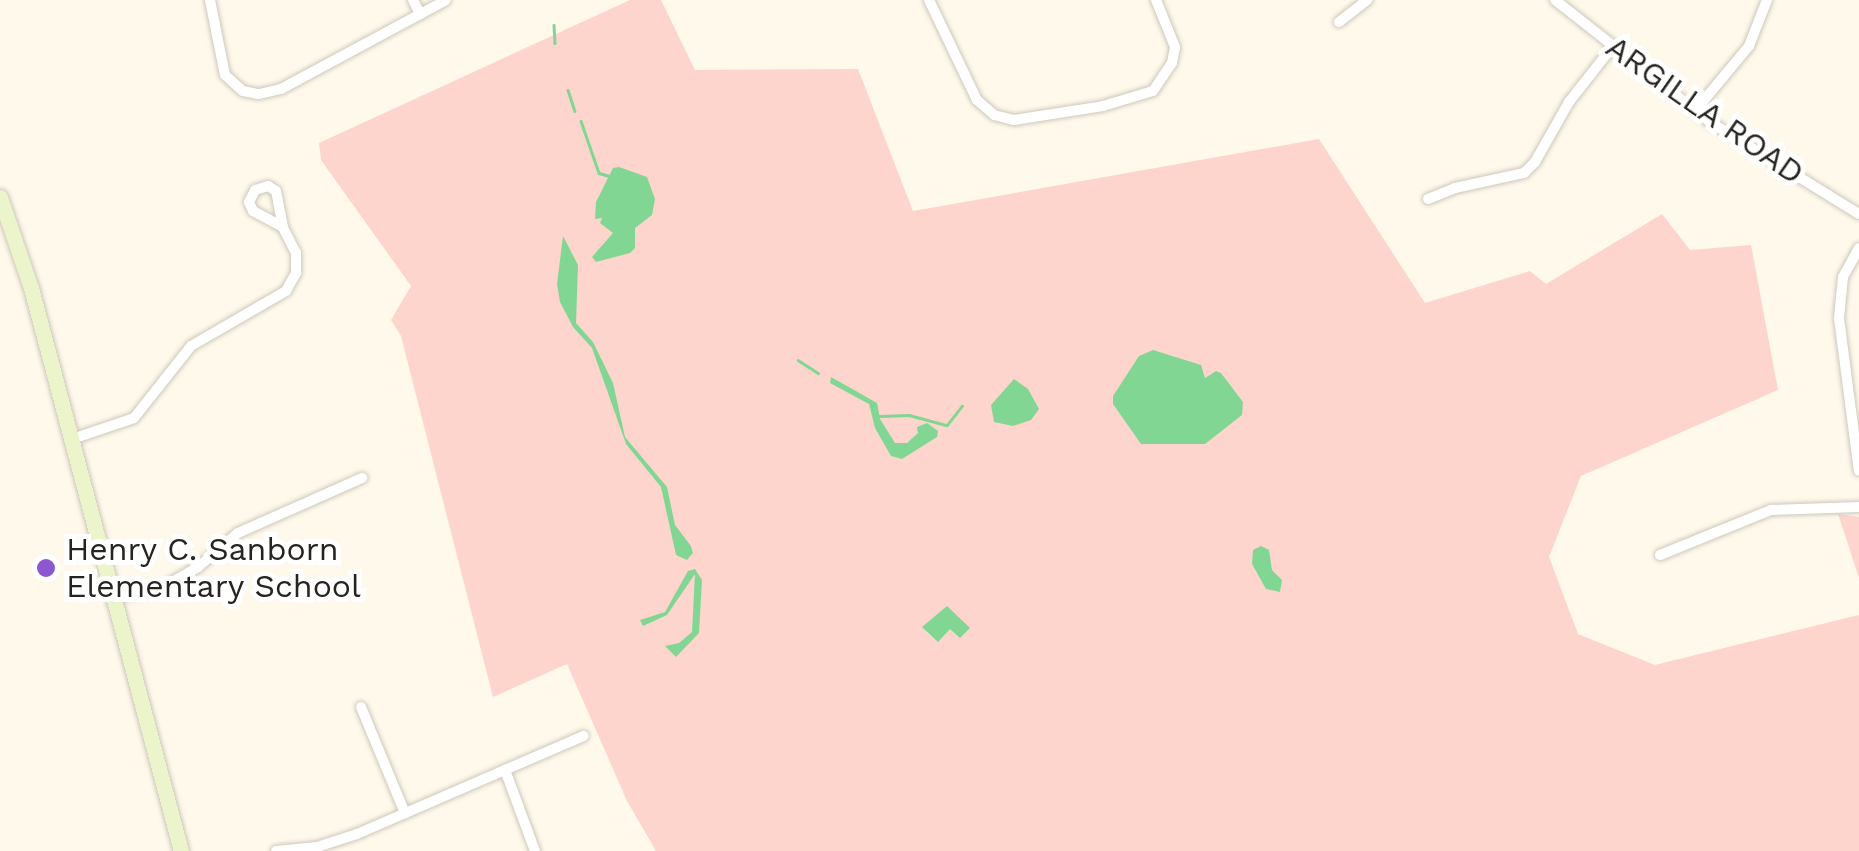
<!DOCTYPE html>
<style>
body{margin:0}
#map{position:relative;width:1859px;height:851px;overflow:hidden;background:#fef9eb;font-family:"Work Sans",sans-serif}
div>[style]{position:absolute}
.green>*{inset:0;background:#fdd5cd}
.water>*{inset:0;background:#82d693}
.stream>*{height:2.5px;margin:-1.25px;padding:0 1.25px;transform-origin:1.25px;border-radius:1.25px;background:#82d693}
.roads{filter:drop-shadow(0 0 2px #cdc8bb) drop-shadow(0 0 2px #cdc8bb)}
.minor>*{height:10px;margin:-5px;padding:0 5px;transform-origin:5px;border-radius:5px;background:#fff}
.secondary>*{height:15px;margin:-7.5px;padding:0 7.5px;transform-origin:7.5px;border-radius:7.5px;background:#ecf4cc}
.dots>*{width:28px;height:28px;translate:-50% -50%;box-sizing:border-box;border:5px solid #fff;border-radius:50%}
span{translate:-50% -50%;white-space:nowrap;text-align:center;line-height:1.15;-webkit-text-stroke:10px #fff;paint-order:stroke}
.street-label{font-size:32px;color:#26241f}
.poi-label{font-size:32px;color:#26241f}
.left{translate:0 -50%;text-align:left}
</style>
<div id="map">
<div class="green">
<div style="clip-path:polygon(630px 0,661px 0,695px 70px,858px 69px,913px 211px,1319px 139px,1425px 303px,1530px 271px,1546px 284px,1662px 214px,1690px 250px,1751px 245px,1778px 390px,1581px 476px,1549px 557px,1578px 634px,1655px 665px,1859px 615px,1859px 851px,656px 851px,627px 801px,567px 664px,493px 697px,401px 336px,391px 320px,411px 286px,321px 160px,319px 143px)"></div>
<div style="clip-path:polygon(1838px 514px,1859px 517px,1859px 578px)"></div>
</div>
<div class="water">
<div style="clip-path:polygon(619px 167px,647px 177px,655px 199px,652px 215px,635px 228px,635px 248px,630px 253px,596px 262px,592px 257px,613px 233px,600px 223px,602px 218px,595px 219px,596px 202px,613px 168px)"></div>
<div style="clip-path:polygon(563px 236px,578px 265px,576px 323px,593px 342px,613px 383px,625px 437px,667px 487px,675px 525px,691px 546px,693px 553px,687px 560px,676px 555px,661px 487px,626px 444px,592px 348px,573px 327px,560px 302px,557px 284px)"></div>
<div style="clip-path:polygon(1153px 350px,1201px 365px,1205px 378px,1216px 371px,1221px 373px,1243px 402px,1242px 415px,1205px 444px,1141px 444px,1113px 404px,1113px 396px,1139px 356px)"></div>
<div style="clip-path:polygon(831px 377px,877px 403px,880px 419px,895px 443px,907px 443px,918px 433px,917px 427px,927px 423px,938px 431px,937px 437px,902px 459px,891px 456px,875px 428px,869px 404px,830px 383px)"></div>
<div style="clip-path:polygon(1014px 379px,1028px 389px,1039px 409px,1031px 420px,1013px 426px,994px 422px,991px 405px)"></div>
<div style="clip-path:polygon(1261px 546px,1269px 550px,1272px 570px,1282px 580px,1280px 592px,1266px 589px,1252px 564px,1253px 550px)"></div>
<div style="clip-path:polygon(695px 569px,702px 580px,699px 633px,676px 657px,665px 646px,679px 643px,692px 632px,695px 574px,667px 615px,643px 626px,640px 620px,665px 612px,688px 571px)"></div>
<div style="clip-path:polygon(947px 606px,970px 628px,960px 638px,950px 629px,938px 642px,922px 627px)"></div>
</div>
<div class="stream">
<div style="left:554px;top:25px;width:18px;rotate:87deg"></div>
<div style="left:568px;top:90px;width:22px;rotate:72deg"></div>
<div style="left:581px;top:121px;width:55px;rotate:70.9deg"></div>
<div style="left:599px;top:173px;width:15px;rotate:16deg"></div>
<div style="left:798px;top:360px;width:24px;rotate:33deg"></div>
<div style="left:879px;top:416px;width:30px;rotate:-2deg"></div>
<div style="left:909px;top:415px;width:39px;rotate:15deg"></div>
<div style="left:947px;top:425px;width:24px;rotate:-52deg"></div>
</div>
<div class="roads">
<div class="minor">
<div style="left:210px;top:0;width:76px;rotate:78.7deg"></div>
<div style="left:225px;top:75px;width:24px;rotate:42deg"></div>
<div style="left:243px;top:91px;width:16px;rotate:11deg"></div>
<div style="left:259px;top:94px;width:23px;rotate:-13deg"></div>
<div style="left:281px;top:89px;width:187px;rotate:-28.3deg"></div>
<div style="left:413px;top:0;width:16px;rotate:63deg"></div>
<div style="left:929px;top:0;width:111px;rotate:64.4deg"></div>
<div style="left:977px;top:100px;width:23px;rotate:41deg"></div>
<div style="left:994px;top:115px;width:21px;rotate:14deg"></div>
<div style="left:1014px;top:120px;width:90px;rotate:-8.9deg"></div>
<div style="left:1103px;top:106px;width:52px;rotate:-16.7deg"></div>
<div style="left:1153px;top:91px;width:34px;rotate:-56deg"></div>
<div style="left:1172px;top:63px;width:16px;rotate:-79deg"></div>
<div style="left:1175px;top:47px;width:51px;rotate:-112deg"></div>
<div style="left:1555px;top:0;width:197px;rotate:38.2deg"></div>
<div style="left:1710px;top:122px;width:175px;rotate:31.7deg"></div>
<div style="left:1339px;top:22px;width:36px;rotate:-38deg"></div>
<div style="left:1695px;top:111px;width:85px;rotate:-50.3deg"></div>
<div style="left:1749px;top:46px;width:49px;rotate:-68.6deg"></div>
<div style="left:1428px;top:199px;width:29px;rotate:-22deg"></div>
<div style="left:1455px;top:188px;width:71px;rotate:-12.3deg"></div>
<div style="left:1524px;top:173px;width:16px;rotate:-45deg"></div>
<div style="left:1535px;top:162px;width:69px;rotate:-60.5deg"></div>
<div style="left:1569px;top:102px;width:71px;rotate:-51.8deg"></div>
<div style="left:1859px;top:248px;width:33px;rotate:119deg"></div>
<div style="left:1843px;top:277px;width:41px;rotate:95.6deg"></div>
<div style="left:1839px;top:318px;width:154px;rotate:82.6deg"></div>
<div style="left:72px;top:439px;width:65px;rotate:-18.7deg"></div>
<div style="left:134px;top:418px;width:92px;rotate:-51.6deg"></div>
<div style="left:191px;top:346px;width:110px;rotate:-30.1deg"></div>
<div style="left:286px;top:291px;width:21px;rotate:-61deg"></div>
<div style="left:296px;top:273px;width:20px;rotate:-90deg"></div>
<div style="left:296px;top:253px;width:29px;rotate:-117deg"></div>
<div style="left:283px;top:227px;width:34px;rotate:-152deg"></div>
<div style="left:253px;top:211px;width:10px;rotate:-114deg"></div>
<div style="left:249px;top:202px;width:13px;rotate:-63deg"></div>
<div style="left:255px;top:190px;width:14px;rotate:-17deg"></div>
<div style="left:268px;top:186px;width:9px;rotate:32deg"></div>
<div style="left:276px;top:191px;width:37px;rotate:79deg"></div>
<div style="left:1660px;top:555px;width:120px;rotate:-22.1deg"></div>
<div style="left:1771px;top:510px;width:88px;rotate:-2deg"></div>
<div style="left:114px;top:597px;width:49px;rotate:-10.6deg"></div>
<div style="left:162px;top:588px;width:42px;rotate:-30.3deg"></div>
<div style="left:198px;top:567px;width:52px;rotate:-40.4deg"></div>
<div style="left:238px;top:533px;width:136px;rotate:-23.9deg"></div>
<div style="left:361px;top:707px;width:115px;rotate:67.5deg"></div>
<div style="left:505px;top:770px;width:86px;rotate:69.7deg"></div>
<div style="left:276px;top:851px;width:41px;rotate:-5.6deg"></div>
<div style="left:317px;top:847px;width:42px;rotate:-18deg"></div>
<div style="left:357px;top:834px;width:247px;rotate:-23.4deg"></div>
</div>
<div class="secondary">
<div style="left:0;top:197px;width:96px;rotate:71.2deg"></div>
<div style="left:31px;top:288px;width:583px;rotate:75.08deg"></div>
</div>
</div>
<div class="dots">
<div style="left:46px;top:568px;background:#8d57cf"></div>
</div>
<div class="street-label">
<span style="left:1705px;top:110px;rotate:35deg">ARGILLA ROAD</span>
</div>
<div class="poi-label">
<span class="left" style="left:66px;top:568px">Henry C. Sanborn<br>Elementary School</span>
</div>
</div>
